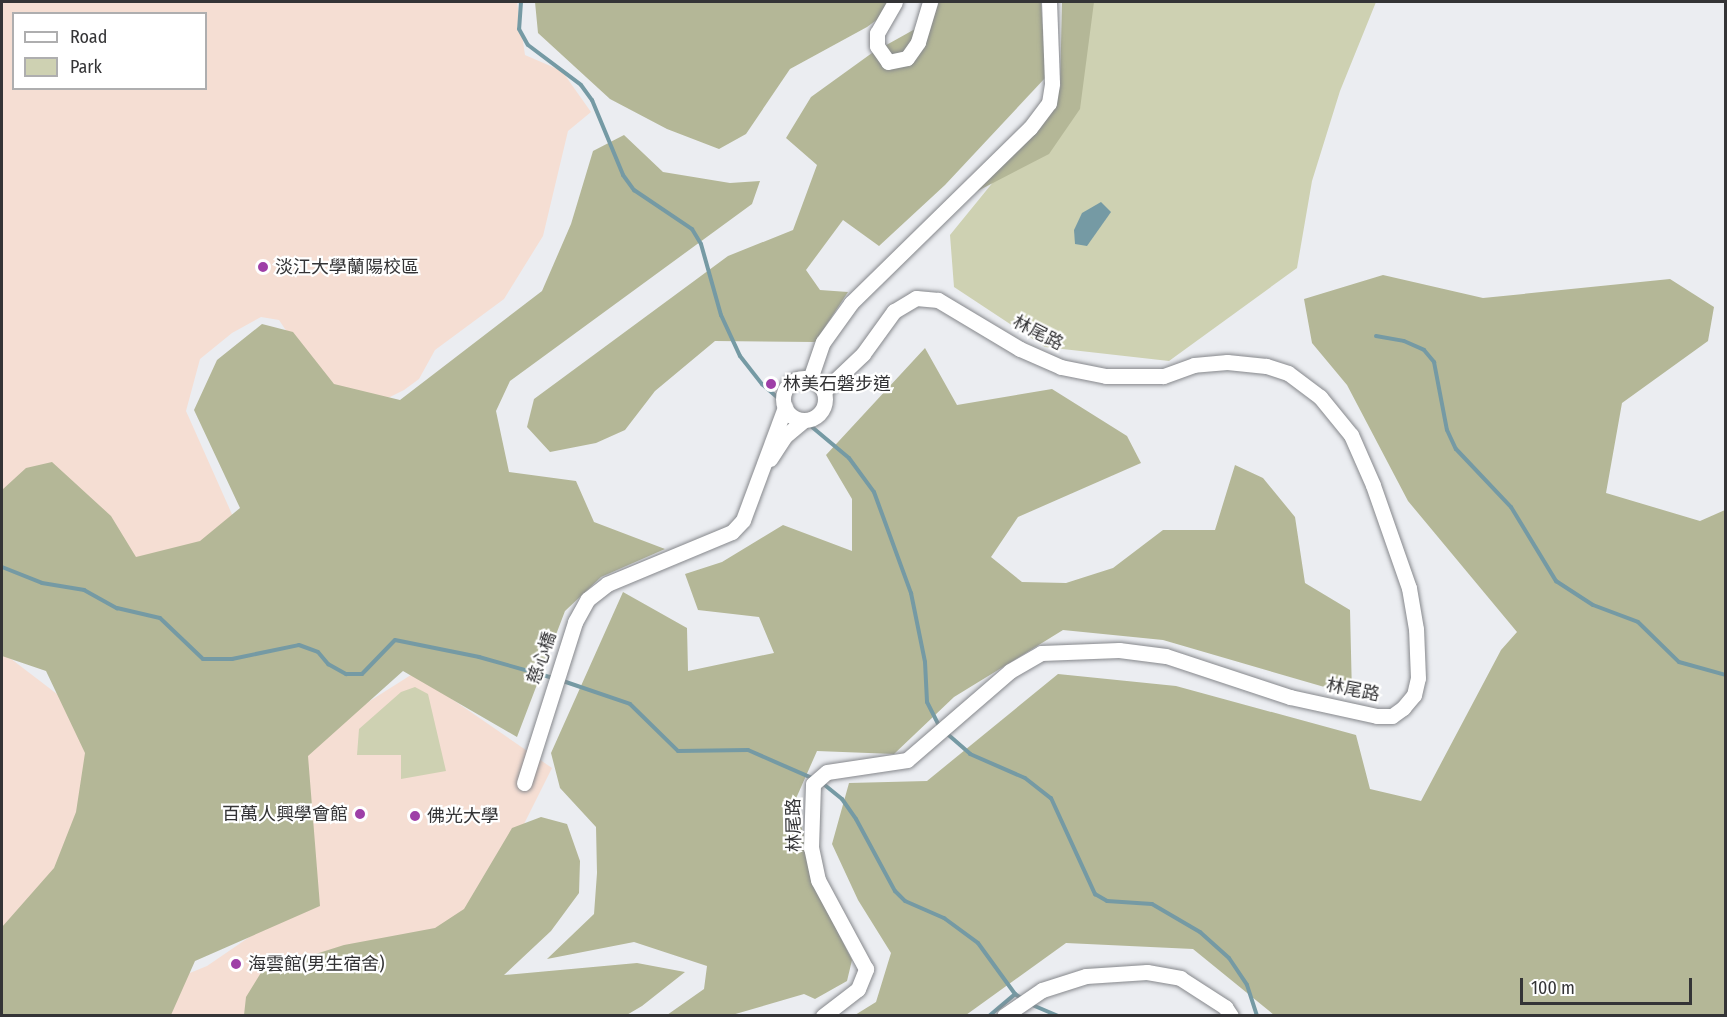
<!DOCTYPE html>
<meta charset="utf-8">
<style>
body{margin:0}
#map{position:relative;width:1727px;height:1017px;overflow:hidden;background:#ebedf1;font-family:"Fira Sans Condensed","Noto Sans TC",sans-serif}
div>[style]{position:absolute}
.education>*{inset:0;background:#f5ded3}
.green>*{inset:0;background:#ced1b2}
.forest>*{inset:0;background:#b4b797}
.water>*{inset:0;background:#759aa4}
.stream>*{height:4px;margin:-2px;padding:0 2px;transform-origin:2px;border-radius:2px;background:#759aa4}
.roads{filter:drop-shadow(0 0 2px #86888c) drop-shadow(0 0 2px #86888c)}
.minor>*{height:15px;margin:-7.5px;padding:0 7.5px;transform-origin:7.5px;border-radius:7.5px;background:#fff}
.minor>.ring{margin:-7.5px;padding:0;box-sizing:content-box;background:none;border:15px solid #fff;border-radius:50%}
.dots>*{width:16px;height:16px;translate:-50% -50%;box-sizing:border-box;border:3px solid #fff;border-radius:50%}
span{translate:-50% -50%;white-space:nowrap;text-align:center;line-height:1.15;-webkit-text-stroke:4.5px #fff;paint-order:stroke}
.poi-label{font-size:18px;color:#343436}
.left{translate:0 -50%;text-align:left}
.right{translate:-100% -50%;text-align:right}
.street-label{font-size:18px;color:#343436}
.frame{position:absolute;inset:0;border:3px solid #343436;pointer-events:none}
.legend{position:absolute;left:12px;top:12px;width:195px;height:78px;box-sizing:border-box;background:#fff;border:2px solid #aeaeaf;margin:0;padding:8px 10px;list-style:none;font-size:18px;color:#343436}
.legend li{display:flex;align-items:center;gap:12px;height:30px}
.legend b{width:30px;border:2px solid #aeaeaf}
.scale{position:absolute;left:1520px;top:978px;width:172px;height:27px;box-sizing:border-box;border:3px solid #343436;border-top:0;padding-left:8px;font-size:18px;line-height:21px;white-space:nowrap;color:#343436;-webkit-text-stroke:4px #fff;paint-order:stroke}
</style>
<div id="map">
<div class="education">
<div style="clip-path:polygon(evenodd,2px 2px,517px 2px,525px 55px,562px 71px,591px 112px,568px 131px,543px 236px,504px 299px,435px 350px,419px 379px,404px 390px,380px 402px,323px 386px,279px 320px,261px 317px,232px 333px,200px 359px,186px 411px,243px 539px,164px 584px,2px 538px,2px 2px,14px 14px,206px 14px,206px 88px,14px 88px,14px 14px)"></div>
<div style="clip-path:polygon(2px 652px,57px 694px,95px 762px,91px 830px,2px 953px)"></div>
<div style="clip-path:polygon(414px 673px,552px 768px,504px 864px,458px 933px,256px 1015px,156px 1016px,170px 981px,207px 966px,305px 899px,302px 744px)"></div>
</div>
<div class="green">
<div style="clip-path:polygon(1072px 2px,1376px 2px,1340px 91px,1312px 181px,1297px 268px,1169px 361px,1045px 347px,954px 287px,950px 235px,1069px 89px)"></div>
<div style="clip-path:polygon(415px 687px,428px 694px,446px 771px,401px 779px,401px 755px,357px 755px,359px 729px,401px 692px)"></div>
</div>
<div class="forest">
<div style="clip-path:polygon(535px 2px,901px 2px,867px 27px,790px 69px,746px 134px,719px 149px,667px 129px,610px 99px,538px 33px)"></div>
<div style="clip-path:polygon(939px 2px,1041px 2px,1046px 77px,945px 185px,879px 246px,843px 220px,806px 270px,820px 290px,848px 292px,815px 342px,715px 341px,655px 391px,625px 430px,596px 443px,550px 452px,527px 427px,534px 399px,728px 256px,793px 230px,817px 165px,786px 138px,811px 97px,872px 53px,933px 19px)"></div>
<div style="clip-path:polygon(1062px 2px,1094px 2px,1080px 109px,1049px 154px,966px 197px,1060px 89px)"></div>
<div style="clip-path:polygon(624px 135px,663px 172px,730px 183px,760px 181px,752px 204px,510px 381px,496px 411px,509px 472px,576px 481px,594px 522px,665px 549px,601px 577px,565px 611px,517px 737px,403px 671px,308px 756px,320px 906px,195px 961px,171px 1015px,2px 1015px,2px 927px,54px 868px,76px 812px,85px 753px,46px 671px,2px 656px,2px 490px,26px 468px,52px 462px,111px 516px,136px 557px,200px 541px,240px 508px,194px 410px,217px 360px,262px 324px,293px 332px,334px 384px,400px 400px,542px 291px,571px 224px,593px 151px)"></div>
<div style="clip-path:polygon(1383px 275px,1483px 298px,1670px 279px,1714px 307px,1708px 341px,1622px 403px,1606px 493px,1700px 521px,1725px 510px,1725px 1015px,1274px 1015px,1193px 949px,1066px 943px,966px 1015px,855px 1015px,876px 1002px,891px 953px,858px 900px,832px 844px,849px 783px,927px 781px,1058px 674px,1176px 686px,1356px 735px,1370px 789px,1421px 801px,1501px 650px,1517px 632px,1408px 501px,1347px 385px,1312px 343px,1304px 299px)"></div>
<div style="clip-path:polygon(925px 348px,957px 405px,1052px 389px,1127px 436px,1141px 463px,1018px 517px,991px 557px,1022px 582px,1066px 583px,1113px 568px,1163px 530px,1215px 530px,1235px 465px,1263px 478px,1295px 517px,1305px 583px,1350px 610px,1352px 695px,1163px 640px,1063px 630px,954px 697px,894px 754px,817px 751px,794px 803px,828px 913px,852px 960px,847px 981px,815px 999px,804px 994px,732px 1015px,667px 1015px,704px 989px,707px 966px,634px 942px,547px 959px,594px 914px,597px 873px,596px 827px,560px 788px,551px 753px,623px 592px,687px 628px,688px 671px,774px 653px,759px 617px,698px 610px,685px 574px,722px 562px,783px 525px,852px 551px,852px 499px,826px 455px)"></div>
<div style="clip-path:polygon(541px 817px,567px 824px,580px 861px,579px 893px,551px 931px,504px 975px,637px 963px,685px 972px,642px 1006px,625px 1016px,244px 1015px,246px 997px,262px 971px,344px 945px,435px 928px,464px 909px,512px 828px)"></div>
</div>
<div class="water">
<div style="clip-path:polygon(1101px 202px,1111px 212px,1087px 246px,1075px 244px,1074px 230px,1082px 213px)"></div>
</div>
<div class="stream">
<div style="left:521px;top:2px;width:27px;rotate:94deg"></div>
<div style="left:519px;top:29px;width:18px;rotate:61deg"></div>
<div style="left:528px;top:45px;width:66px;rotate:37deg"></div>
<div style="left:581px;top:85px;width:19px;rotate:54deg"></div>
<div style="left:592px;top:100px;width:81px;rotate:67.5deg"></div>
<div style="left:623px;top:175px;width:19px;rotate:54deg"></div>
<div style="left:634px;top:190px;width:70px;rotate:33.9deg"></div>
<div style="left:692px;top:229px;width:17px;rotate:59deg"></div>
<div style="left:701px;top:244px;width:74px;rotate:74.3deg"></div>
<div style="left:721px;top:315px;width:45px;rotate:65.1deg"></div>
<div style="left:740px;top:356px;width:36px;rotate:52deg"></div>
<div style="left:762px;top:384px;width:29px;rotate:41deg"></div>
<div style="left:1376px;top:336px;width:28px;rotate:10deg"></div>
<div style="left:1404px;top:341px;width:22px;rotate:24deg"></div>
<div style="left:1424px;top:350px;width:16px;rotate:50deg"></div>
<div style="left:1434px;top:362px;width:69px;rotate:79.2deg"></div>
<div style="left:1447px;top:430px;width:21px;rotate:65deg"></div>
<div style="left:1456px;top:449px;width:80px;rotate:46.5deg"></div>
<div style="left:1511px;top:507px;width:87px;rotate:58.7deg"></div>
<div style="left:1556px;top:581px;width:44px;rotate:33deg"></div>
<div style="left:1593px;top:605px;width:48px;rotate:20.7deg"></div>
<div style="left:1638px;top:622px;width:57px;rotate:44.3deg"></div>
<div style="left:1679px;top:662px;width:49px;rotate:15.5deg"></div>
<div style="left:806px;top:422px;width:56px;rotate:39.9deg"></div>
<div style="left:849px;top:458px;width:42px;rotate:53.7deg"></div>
<div style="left:874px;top:492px;width:108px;rotate:69.9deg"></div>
<div style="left:911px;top:593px;width:70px;rotate:78.5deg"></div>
<div style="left:925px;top:662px;width:40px;rotate:87.1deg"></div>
<div style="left:927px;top:702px;width:27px;rotate:63deg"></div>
<div style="left:2px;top:567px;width:43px;rotate:21.8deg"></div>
<div style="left:42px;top:583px;width:43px;rotate:9.5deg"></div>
<div style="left:84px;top:590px;width:38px;rotate:29deg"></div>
<div style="left:117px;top:608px;width:44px;rotate:13.1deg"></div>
<div style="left:160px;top:618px;width:59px;rotate:43.6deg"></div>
<div style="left:203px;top:659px;width:29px"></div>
<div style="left:232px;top:659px;width:68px;rotate:-11.8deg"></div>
<div style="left:299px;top:645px;width:20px;rotate:20deg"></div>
<div style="left:318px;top:652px;width:16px;rotate:50deg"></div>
<div style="left:328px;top:664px;width:21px;rotate:29deg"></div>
<div style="left:346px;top:674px;width:16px"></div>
<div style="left:362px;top:674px;width:47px;rotate:-45.9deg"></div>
<div style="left:395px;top:640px;width:86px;rotate:11.4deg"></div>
<div style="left:479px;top:657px;width:77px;rotate:15.8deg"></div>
<div style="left:560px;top:680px;width:74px;rotate:18.9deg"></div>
<div style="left:630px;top:704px;width:67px;rotate:44.4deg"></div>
<div style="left:678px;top:751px;width:70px;rotate:-0.8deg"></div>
<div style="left:748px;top:750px;width:72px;rotate:23.7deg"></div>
<div style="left:944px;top:731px;width:35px;rotate:41deg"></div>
<div style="left:970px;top:754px;width:60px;rotate:23.6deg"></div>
<div style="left:1025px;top:778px;width:33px;rotate:38deg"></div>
<div style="left:1051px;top:798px;width:106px;rotate:65.4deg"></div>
<div style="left:1095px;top:894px;width:14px;rotate:30deg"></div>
<div style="left:1107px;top:901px;width:45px;rotate:3.8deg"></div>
<div style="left:1152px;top:904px;width:56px;rotate:30.3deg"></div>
<div style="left:1200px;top:932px;width:39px;rotate:42deg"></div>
<div style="left:1229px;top:958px;width:32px;rotate:56deg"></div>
<div style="left:1247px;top:985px;width:33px;rotate:72deg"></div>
<div style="left:821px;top:782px;width:27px;rotate:39deg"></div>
<div style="left:842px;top:799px;width:24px;rotate:55deg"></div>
<div style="left:856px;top:819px;width:82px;rotate:61.6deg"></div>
<div style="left:895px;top:891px;width:14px;rotate:45deg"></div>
<div style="left:905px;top:901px;width:43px;rotate:23.6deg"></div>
<div style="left:944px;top:918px;width:42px;rotate:36.3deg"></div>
<div style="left:978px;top:943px;width:63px;rotate:54deg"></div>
<div style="left:1030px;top:1004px;width:30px;rotate:23deg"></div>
<div style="left:989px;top:1016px;width:34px;rotate:-40deg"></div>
<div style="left:1015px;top:994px;width:7px;rotate:34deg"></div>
<div style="left:1133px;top:1016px;width:11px"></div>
</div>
<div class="roads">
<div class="minor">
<div style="left:895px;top:2px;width:36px;rotate:120deg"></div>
<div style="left:877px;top:33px;width:13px;rotate:90deg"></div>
<div style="left:877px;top:46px;width:19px;rotate:55deg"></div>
<div style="left:888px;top:62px;width:19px;rotate:-12deg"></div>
<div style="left:907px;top:58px;width:19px;rotate:-55deg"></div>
<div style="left:918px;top:42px;width:42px;rotate:-73.3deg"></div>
<div class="ring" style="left:783px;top:378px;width:27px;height:27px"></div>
<div style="left:810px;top:379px;width:39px;rotate:-71deg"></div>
<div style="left:823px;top:342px;width:48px;rotate:-54.3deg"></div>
<div style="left:851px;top:303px;width:250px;rotate:-44.4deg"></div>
<div style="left:1030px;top:128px;width:31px;rotate:-53deg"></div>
<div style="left:1049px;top:103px;width:20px;rotate:-81deg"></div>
<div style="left:1052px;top:83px;width:81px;rotate:-92.1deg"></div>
<div style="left:770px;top:459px;width:27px;rotate:-57deg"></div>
<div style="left:785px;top:436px;width:23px;rotate:-40deg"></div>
<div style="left:524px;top:783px;width:169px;rotate:-72.4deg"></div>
<div style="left:575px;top:622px;width:26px;rotate:-61deg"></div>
<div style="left:588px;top:599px;width:24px;rotate:-38deg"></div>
<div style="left:607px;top:584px;width:135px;rotate:-22.6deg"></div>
<div style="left:732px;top:532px;width:16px;rotate:-47deg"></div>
<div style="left:743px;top:520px;width:121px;rotate:-69.6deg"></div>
<div style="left:823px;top:1016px;width:44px;rotate:-37.6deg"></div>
<div style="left:858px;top:989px;width:22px;rotate:-68deg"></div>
<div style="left:866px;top:969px;width:101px;rotate:-118.3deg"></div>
<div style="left:818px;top:880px;width:33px;rotate:-102deg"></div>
<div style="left:811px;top:848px;width:64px;rotate:-88.2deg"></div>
<div style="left:813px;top:784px;width:18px;rotate:-41deg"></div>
<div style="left:827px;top:772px;width:81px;rotate:-8.5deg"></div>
<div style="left:907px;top:760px;width:136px;rotate:-40.8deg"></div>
<div style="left:1010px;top:671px;width:36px;rotate:-30deg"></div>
<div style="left:1041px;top:653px;width:78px;rotate:-2.2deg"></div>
<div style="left:1119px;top:650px;width:47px;rotate:7.3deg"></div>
<div style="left:1166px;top:656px;width:131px;rotate:18.3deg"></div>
<div style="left:1290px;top:697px;width:89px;rotate:12.3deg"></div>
<div style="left:1377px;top:716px;width:15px"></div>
<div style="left:1392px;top:716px;width:14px;rotate:-36deg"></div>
<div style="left:1403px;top:708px;width:17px;rotate:-50deg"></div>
<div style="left:1414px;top:695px;width:17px;rotate:-77deg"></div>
<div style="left:1418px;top:678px;width:49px;rotate:-92.3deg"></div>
<div style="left:1416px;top:629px;width:42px;rotate:-99.7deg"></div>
<div style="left:1409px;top:588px;width:109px;rotate:-109.3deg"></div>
<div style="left:1373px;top:485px;width:55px;rotate:-113.7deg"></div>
<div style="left:1351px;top:435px;width:49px;rotate:-129.2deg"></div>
<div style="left:1320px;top:397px;width:40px;rotate:-143deg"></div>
<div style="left:1288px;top:373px;width:23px;rotate:-162deg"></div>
<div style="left:1266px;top:366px;width:39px;rotate:-174deg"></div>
<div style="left:1227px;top:362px;width:33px;rotate:175deg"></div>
<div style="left:1194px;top:365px;width:33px;rotate:160deg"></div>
<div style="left:1163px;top:376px;width:57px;rotate:180deg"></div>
<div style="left:1106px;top:376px;width:46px;rotate:-168.7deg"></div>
<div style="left:1061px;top:367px;width:45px;rotate:-156.3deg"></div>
<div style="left:1020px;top:349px;width:96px;rotate:-149.1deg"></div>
<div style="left:938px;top:300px;width:22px;rotate:-175deg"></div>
<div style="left:916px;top:298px;width:26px;rotate:149deg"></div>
<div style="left:894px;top:311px;width:53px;rotate:125.8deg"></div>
<div style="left:863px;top:354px;width:54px;rotate:136.5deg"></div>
<div style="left:1004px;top:1016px;width:46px;rotate:-34.4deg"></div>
<div style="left:1042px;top:990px;width:46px;rotate:-17.7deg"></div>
<div style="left:1086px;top:976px;width:61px;rotate:-3.8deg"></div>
<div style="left:1147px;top:972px;width:34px;rotate:10deg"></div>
<div style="left:1180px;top:978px;width:54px;rotate:32.8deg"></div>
<div style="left:1225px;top:1007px;width:11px;rotate:56deg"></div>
</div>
</div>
<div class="dots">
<div style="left:263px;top:267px;background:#9e3fa7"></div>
<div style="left:771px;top:384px;background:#9e3fa7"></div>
<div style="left:360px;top:814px;background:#9e3fa7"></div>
<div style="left:415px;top:816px;background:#9e3fa7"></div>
<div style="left:236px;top:964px;background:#9e3fa7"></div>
</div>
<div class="poi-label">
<span class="left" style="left:275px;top:267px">淡江大學蘭陽校區</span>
<span class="left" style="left:783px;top:384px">林美石磐步道</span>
<span class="right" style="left:348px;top:814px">百萬人興學會館</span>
<span class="left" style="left:427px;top:816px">佛光大學</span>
<span class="left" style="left:248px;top:964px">海雲館(男生宿舍)</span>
</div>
<div class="street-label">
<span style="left:1038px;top:333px;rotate:27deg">林尾路</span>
<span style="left:542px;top:658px;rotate:-71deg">慈心橋</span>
<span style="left:1353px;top:690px;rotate:11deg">林尾路</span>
<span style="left:794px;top:825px;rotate:-91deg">林尾路</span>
</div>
<div class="frame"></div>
<ul class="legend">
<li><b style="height:8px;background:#fff"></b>Road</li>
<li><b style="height:16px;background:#ced1b2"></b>Park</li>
</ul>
<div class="scale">100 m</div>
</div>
